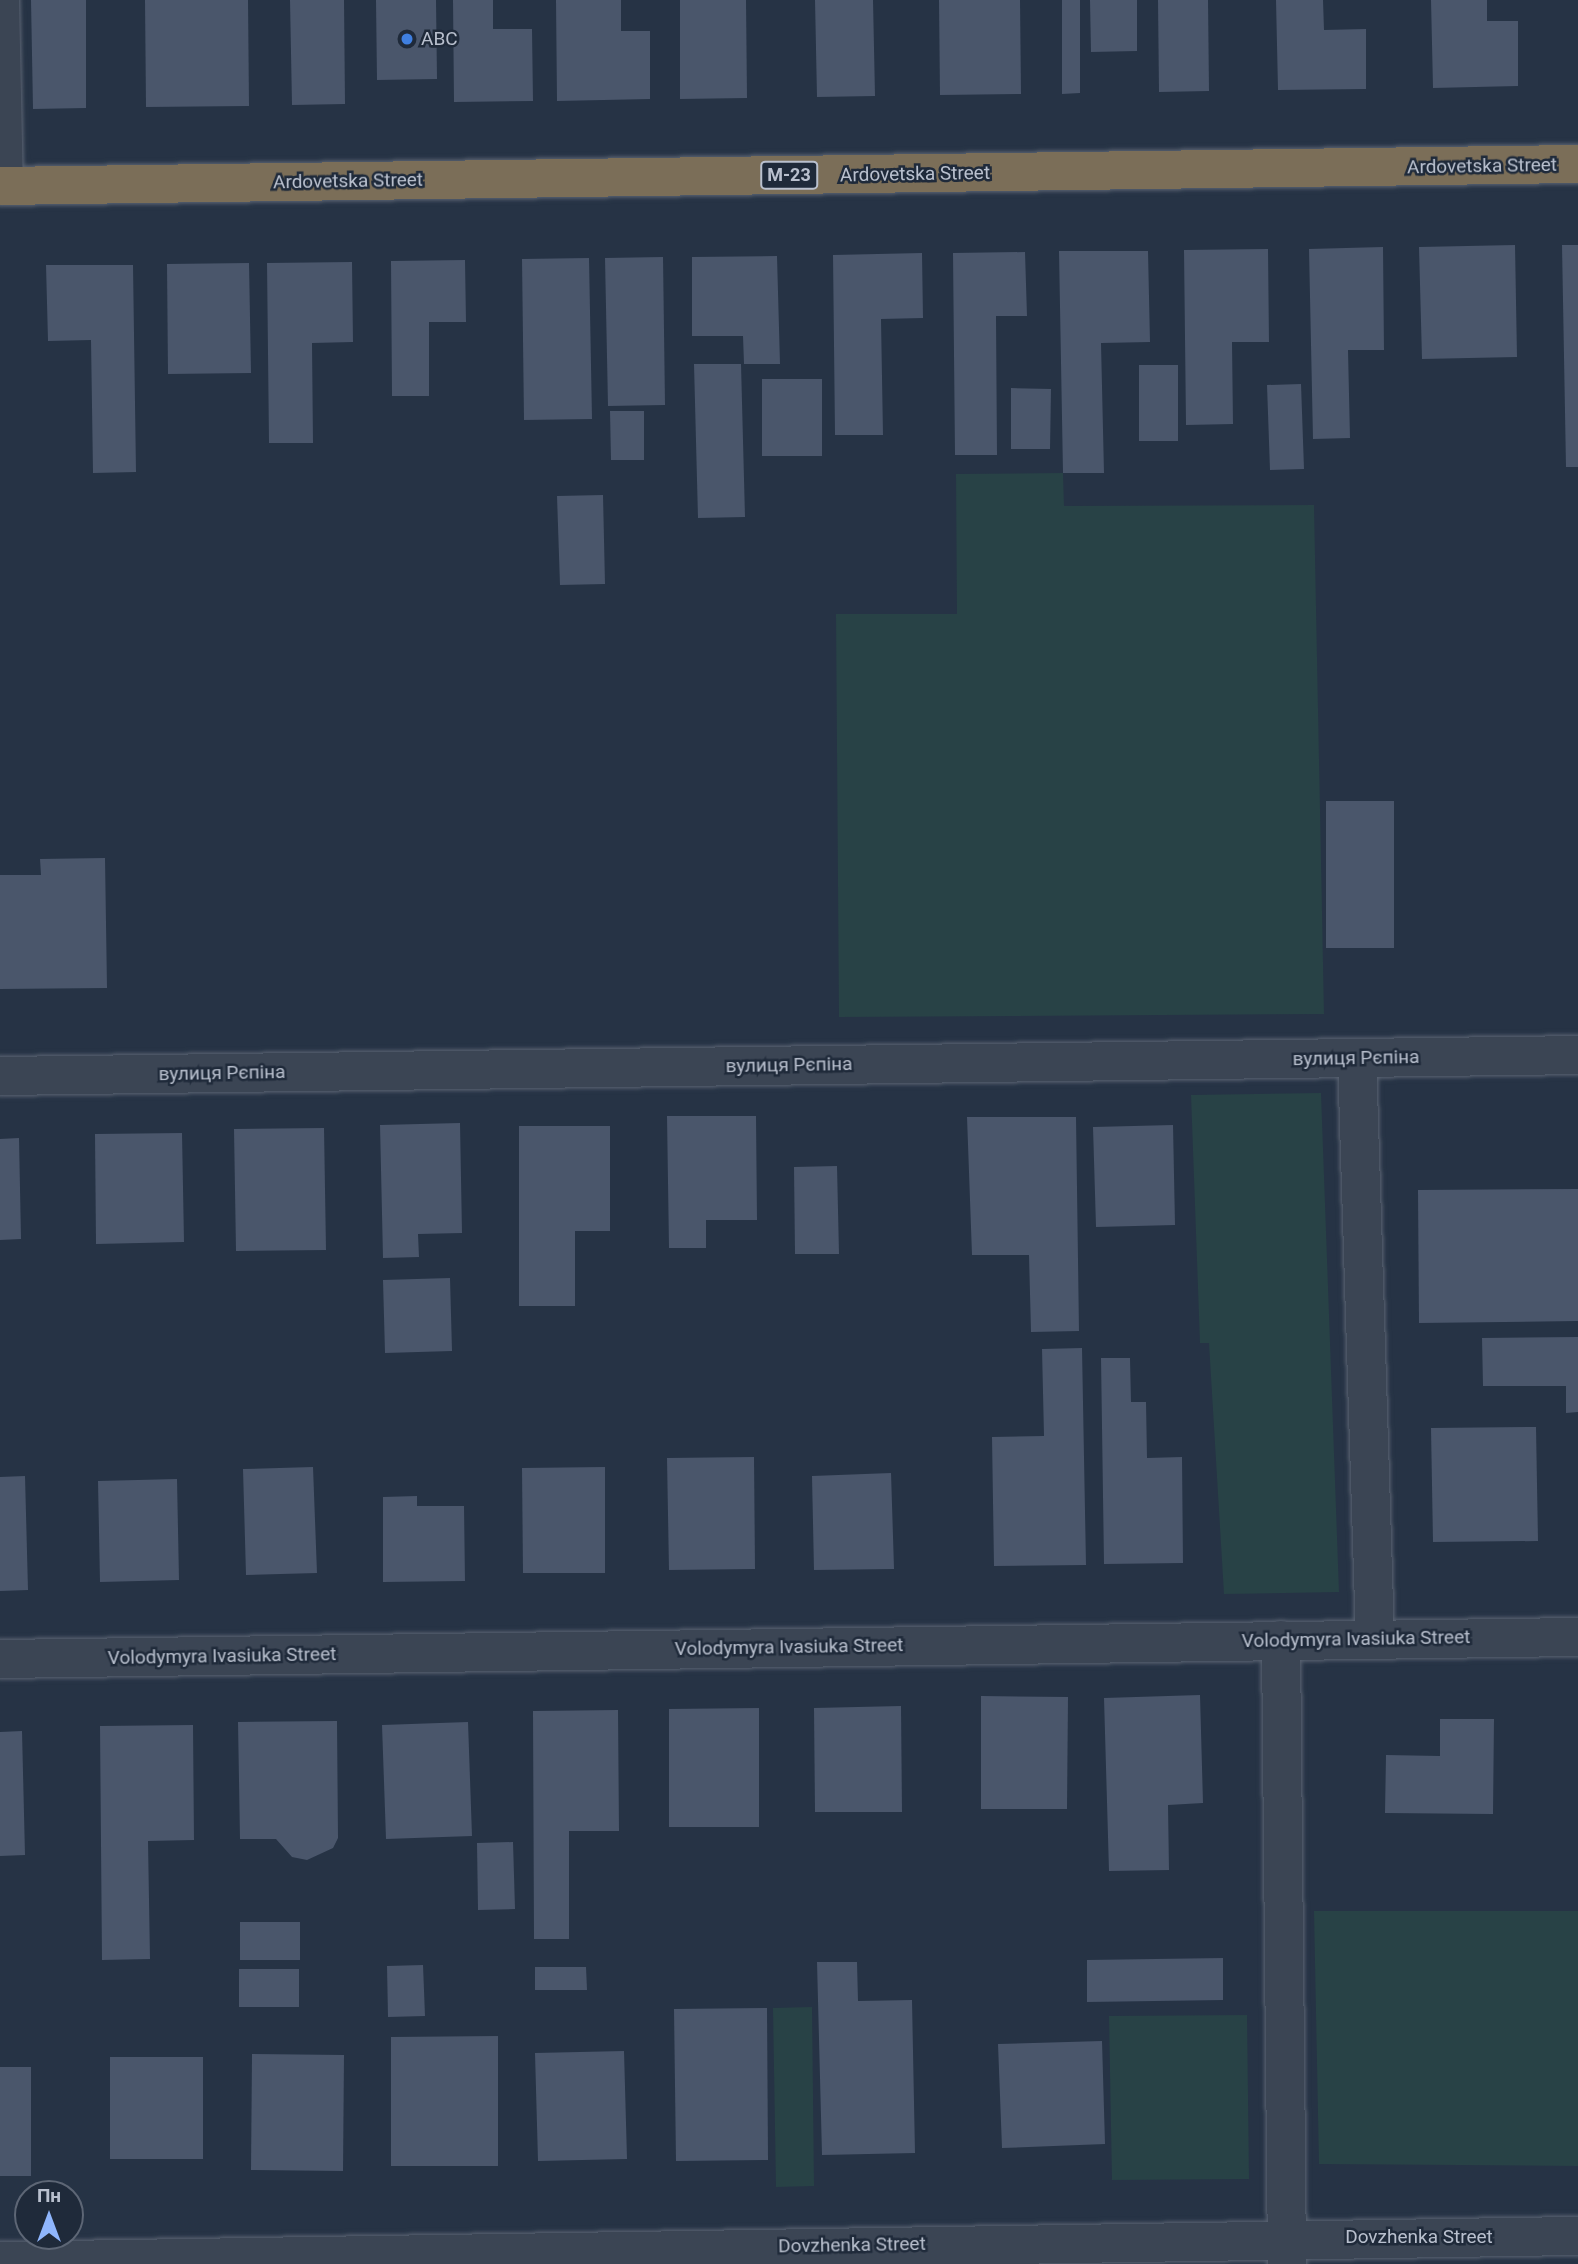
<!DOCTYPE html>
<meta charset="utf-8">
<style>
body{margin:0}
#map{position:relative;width:1578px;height:2264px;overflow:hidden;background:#263345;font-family:Roboto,sans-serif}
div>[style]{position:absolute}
.green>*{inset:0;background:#284246}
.building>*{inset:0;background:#4a566b}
.roads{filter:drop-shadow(0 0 2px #5a6372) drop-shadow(0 0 2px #5a6372)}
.lane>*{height:24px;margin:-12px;padding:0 12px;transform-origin:12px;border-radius:12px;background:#3b4554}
.street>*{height:38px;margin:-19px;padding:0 19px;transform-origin:19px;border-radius:19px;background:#3b4554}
.highway>*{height:38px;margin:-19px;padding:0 19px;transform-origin:19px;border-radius:19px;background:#7b6e58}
.dots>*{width:19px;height:19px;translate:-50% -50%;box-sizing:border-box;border:4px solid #1f2a3a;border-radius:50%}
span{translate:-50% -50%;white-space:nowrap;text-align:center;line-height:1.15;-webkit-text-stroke:5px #1f2a3a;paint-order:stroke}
.shield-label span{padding:2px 5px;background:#1f2a3a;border:2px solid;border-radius:5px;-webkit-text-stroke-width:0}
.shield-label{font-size:18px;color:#b9c0ce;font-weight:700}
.poi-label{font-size:19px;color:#b9c0ce}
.left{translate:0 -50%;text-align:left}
.street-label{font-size:19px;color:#b9c0ce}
.north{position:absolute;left:14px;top:2180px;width:70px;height:70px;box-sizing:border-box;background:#1f2a3a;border:2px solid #5d6675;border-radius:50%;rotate:0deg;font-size:19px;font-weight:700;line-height:28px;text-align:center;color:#b9c0ce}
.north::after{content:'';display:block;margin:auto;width:24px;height:32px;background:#8fb6fd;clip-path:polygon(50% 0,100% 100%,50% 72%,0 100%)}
</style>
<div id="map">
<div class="green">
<div style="clip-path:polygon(1063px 473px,1064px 506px,1314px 505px,1324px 1014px,839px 1017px,836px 614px,957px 614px,956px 474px)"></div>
<div style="clip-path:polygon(1321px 1093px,1339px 1592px,1224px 1594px,1209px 1343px,1200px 1343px,1191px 1095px)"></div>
<div style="clip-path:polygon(1314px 1911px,1578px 1911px,1578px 2166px,1319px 2164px)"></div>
<div style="clip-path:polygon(812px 2007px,814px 2186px,776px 2187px,773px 2008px)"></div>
<div style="clip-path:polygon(1247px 2015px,1249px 2179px,1112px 2180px,1109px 2016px)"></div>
</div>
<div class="building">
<div style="clip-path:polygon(31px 0,86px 0,86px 108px,33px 109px)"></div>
<div style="clip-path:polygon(145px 0,248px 0,249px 106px,146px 107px)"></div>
<div style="clip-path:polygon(290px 0,344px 0,345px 104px,292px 105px)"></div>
<div style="clip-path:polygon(376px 0,436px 0,437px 79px,377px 80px)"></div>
<div style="clip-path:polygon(453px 0,493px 0,493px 29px,532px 29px,533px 101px,454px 102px)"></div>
<div style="clip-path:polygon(556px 0,621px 0,621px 31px,650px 31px,650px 99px,557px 101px)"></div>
<div style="clip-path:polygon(680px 0,746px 0,747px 98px,680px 99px)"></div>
<div style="clip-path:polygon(815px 0,873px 0,875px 96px,817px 97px)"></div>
<div style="clip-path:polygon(939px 0,1020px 0,1021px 94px,940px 95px)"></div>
<div style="clip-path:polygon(1062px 0,1080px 0,1080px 93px,1062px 94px)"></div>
<div style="clip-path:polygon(1090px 0,1137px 0,1137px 51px,1091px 52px)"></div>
<div style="clip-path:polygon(1158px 0,1208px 0,1209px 91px,1159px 92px)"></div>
<div style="clip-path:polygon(1276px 0,1323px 0,1324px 30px,1366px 29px,1366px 89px,1278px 90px)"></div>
<div style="clip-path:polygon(1431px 0,1487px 0,1487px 21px,1518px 21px,1518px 86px,1433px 88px)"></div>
<div style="clip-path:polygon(1515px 245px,1517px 357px,1422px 359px,1419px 247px)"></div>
<div style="clip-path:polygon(1562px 245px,1578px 245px,1578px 467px,1566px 467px)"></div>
<div style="clip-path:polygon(1383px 247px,1384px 350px,1348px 350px,1350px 438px,1313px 439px,1309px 249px)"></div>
<div style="clip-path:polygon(1268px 249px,1269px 342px,1232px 342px,1233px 424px,1186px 425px,1184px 250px)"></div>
<div style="clip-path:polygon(1059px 251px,1148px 251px,1150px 342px,1101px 343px,1104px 473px,1063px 473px)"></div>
<div style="clip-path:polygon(1025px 252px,1027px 316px,996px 316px,997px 455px,955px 455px,953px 253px)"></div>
<div style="clip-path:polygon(922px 253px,923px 318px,881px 319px,883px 435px,835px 435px,833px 255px)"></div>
<div style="clip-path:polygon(777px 256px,780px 364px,744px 364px,743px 336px,692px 336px,692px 257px)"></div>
<div style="clip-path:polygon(663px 257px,665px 405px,608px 406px,605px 258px)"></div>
<div style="clip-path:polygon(589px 258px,592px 419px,524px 420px,522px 259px)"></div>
<div style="clip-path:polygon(465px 260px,466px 322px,429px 322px,429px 396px,392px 396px,391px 261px)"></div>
<div style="clip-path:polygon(352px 262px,353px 342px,312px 343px,313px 443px,269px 443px,267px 263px)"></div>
<div style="clip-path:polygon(249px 263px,251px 373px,168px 374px,167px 264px)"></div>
<div style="clip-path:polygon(46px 265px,133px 265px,136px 472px,93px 473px,91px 340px,48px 341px)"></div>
<div style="clip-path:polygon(694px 364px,741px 364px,745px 517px,698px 518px)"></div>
<div style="clip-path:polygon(1139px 365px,1178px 365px,1178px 441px,1139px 441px)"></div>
<div style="clip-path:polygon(762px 379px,822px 379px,822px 456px,762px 456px)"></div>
<div style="clip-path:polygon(1301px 384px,1304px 469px,1270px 470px,1267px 385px)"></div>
<div style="clip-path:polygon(1011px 388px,1051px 389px,1050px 449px,1011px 449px)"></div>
<div style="clip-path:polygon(610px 411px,644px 411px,644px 460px,611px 460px)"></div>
<div style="clip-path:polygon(603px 495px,605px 584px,560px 585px,557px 496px)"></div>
<div style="clip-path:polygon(1326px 801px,1394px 801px,1394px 948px,1326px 948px)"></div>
<div style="clip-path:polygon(105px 858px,107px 988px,0 989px,0 875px,41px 875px,40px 859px)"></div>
<div style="clip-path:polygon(667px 1116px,756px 1116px,757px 1220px,706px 1220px,706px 1248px,669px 1248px)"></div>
<div style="clip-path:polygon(967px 1117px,1076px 1117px,1079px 1331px,1031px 1332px,1029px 1255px,972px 1255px)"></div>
<div style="clip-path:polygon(460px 1123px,462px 1233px,418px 1234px,419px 1257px,383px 1258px,380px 1125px)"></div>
<div style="clip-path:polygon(1173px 1125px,1175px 1225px,1096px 1227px,1093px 1127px)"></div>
<div style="clip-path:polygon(519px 1126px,610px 1126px,610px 1231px,575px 1231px,575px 1306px,519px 1306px)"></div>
<div style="clip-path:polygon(324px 1128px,326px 1250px,236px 1251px,234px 1129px)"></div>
<div style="clip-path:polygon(182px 1133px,184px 1242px,96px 1244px,95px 1134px)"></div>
<div style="clip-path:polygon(19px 1138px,21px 1239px,0 1240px,0 1139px)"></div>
<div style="clip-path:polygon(837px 1166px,839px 1254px,795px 1254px,794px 1167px)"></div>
<div style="clip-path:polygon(1578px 1189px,1578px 1321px,1419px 1323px,1418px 1190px)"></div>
<div style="clip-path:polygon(450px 1278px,452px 1351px,385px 1353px,383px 1280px)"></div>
<div style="clip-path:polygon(1578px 1337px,1578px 1412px,1566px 1413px,1566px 1386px,1483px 1386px,1482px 1338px)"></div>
<div style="clip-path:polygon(1082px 1348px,1086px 1565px,994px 1566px,992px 1437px,1044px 1436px,1042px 1349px)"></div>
<div style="clip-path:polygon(1101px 1358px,1130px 1358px,1131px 1402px,1146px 1402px,1147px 1458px,1182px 1457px,1183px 1563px,1104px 1564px)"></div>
<div style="clip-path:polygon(1536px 1427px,1538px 1541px,1433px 1542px,1431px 1428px)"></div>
<div style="clip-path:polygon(754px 1457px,755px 1569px,669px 1570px,667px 1458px)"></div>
<div style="clip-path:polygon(313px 1467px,317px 1573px,246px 1575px,243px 1469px)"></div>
<div style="clip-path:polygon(605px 1467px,605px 1573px,523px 1573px,522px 1468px)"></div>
<div style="clip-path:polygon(891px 1473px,894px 1569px,814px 1570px,812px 1476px)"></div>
<div style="clip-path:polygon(25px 1476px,28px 1590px,0 1591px,0 1477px)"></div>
<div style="clip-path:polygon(177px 1479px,179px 1580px,100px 1582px,98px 1481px)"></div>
<div style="clip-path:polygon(417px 1496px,417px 1506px,464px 1506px,465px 1581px,383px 1582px,383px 1497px)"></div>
<div style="clip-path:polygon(1200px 1695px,1203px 1803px,1168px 1805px,1169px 1870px,1109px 1871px,1104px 1698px)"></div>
<div style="clip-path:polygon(981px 1696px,1068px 1697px,1067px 1809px,981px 1809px)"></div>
<div style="clip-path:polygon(901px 1706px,902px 1812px,815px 1812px,814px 1708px)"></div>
<div style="clip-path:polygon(759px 1708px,759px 1827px,669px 1827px,669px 1709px)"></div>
<div style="clip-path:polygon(618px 1710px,619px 1831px,569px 1831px,569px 1939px,534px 1939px,533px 1711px)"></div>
<div style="clip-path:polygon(1440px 1719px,1494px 1719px,1493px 1814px,1385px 1813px,1386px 1755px,1440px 1756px)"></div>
<div style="clip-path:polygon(337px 1721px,338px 1838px,333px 1848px,307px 1860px,292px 1857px,276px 1839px,240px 1839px,238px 1722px)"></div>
<div style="clip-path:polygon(468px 1722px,472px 1836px,386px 1839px,382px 1725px)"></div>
<div style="clip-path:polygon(193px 1725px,194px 1840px,148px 1841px,150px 1959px,102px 1960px,100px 1726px)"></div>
<div style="clip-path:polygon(22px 1731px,25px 1855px,0 1856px,0 1732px)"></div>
<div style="clip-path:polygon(513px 1842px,515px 1909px,478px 1910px,477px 1843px)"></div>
<div style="clip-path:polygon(240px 1922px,300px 1922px,300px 1960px,240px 1960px)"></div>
<div style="clip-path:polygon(1223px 1958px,1223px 2000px,1087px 2002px,1087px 1960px)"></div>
<div style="clip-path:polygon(817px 1962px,857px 1962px,858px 2001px,912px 2000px,915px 2153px,822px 2155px)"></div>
<div style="clip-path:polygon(423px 1965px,425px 2016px,388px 2017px,387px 1966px)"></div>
<div style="clip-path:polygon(535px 1967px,586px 1967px,587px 1990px,535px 1990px)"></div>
<div style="clip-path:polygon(239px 1969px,299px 1969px,299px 2007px,239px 2007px)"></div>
<div style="clip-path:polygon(767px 2008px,768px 2160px,676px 2161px,674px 2009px)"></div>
<div style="clip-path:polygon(498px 2036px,498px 2166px,391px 2166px,391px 2037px)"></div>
<div style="clip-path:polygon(1102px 2041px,1105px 2144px,1002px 2148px,998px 2044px)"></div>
<div style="clip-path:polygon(624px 2051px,627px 2159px,538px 2161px,535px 2053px)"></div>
<div style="clip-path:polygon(252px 2054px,344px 2055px,343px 2171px,251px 2170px)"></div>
<div style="clip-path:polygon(110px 2057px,203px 2057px,203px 2159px,110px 2159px)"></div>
<div style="clip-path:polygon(0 2067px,31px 2067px,31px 2176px,0 2176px)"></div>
</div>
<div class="roads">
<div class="lane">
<div style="left:7px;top:0;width:186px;rotate:88.8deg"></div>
</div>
<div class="street">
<div style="left:1357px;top:1058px;width:580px;rotate:88.22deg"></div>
<div style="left:0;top:1076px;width:1578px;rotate:-0.76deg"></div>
<div style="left:1281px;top:1640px;width:624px;rotate:89.45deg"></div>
<div style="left:0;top:1659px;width:1578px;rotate:-0.8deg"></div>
<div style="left:0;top:2261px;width:1578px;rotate:-0.91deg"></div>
</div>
<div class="highway">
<div style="left:0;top:186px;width:1578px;rotate:-0.8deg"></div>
</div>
</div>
<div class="dots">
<div style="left:407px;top:39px;background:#3f7fe0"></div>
</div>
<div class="shield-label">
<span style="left:789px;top:175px">М-23</span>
</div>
<div class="poi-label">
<span class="left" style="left:421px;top:39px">ABC</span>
</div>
<div class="street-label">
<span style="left:1482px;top:166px;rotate:-1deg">Ardovetska Street</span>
<span style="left:915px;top:174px;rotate:-1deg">Ardovetska Street</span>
<span style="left:348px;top:181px;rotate:-1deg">Ardovetska Street</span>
<span style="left:1356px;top:1058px;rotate:-1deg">вулиця Рєпіна</span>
<span style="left:789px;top:1065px;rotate:-1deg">вулиця Рєпіна</span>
<span style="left:222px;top:1073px;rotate:-1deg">вулиця Рєпіна</span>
<span style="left:1356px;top:1639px;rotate:-1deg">Volodymyra Ivasiuka Street</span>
<span style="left:789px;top:1647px;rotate:-1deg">Volodymyra Ivasiuka Street</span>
<span style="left:222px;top:1656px;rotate:-1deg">Volodymyra Ivasiuka Street</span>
<span style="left:1419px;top:2237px">Dovzhenka Street</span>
<span style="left:852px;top:2245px;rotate:-1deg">Dovzhenka Street</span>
</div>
<div class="north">Пн</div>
</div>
